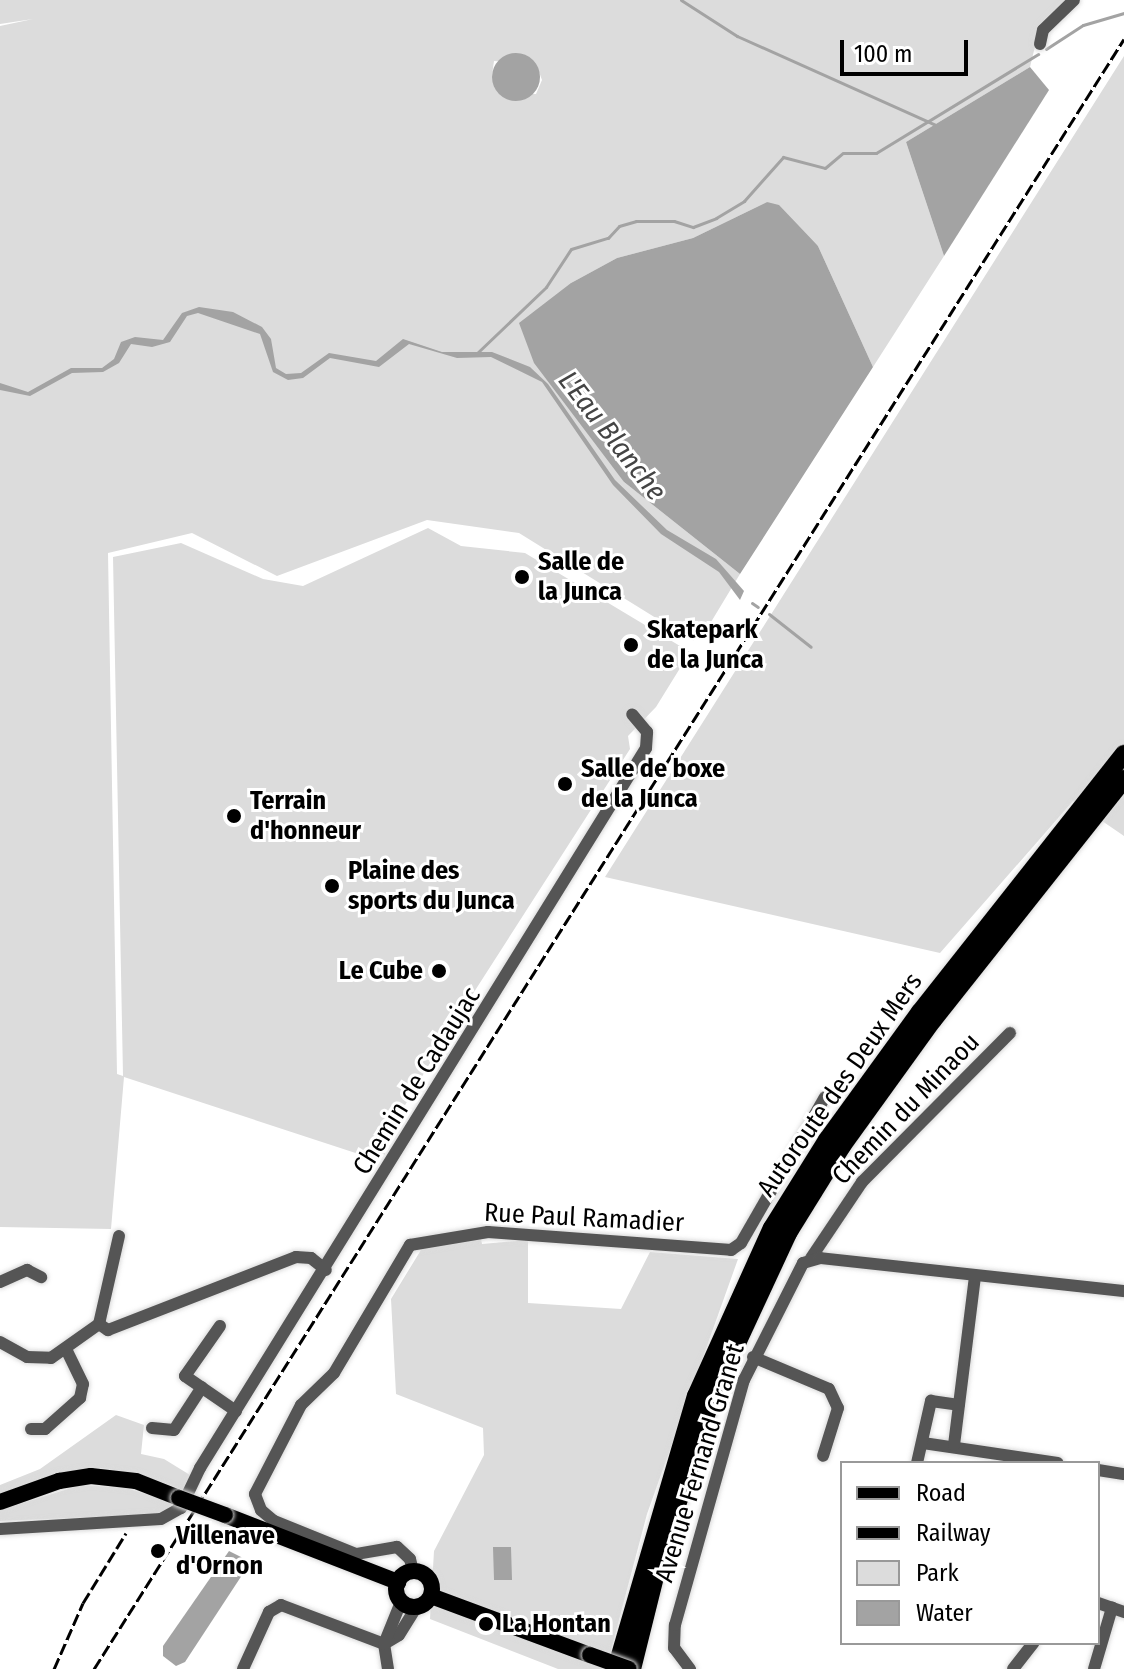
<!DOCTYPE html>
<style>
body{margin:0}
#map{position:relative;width:1124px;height:1669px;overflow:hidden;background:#fff;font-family:"Fira Sans Condensed",sans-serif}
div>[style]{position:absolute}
.green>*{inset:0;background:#dcdcdc}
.water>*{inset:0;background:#a3a3a3}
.round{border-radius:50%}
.stream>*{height:3px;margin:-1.5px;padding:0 1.5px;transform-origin:1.5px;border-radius:1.5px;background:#a3a3a3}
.roads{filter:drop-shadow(0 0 2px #dbdbdb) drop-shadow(0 0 2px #dbdbdb)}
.minor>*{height:12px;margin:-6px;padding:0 6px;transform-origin:6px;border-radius:6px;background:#555}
.major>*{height:16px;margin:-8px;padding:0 8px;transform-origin:8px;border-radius:8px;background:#000}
.major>.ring{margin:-8px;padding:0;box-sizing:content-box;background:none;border:16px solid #000;border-radius:50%}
.highway>*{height:18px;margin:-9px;padding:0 9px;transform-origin:9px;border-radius:9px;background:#000}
.rail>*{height:3px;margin-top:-1.5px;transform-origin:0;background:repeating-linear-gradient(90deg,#000 0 12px,transparent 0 16px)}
.bridges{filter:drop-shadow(0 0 2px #dbdbdb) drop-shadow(0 0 2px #dbdbdb)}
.major-bridge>*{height:16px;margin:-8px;padding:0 8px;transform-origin:8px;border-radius:8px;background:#000}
.dots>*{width:22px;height:22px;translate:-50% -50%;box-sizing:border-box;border:4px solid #fff;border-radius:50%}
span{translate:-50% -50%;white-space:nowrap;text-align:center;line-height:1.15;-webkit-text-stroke:6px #fff;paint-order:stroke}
.poi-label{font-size:26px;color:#000;font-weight:700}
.left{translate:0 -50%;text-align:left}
.right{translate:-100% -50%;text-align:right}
.street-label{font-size:26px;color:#000}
.water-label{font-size:28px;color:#444;font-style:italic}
.legend{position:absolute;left:840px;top:1461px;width:260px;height:184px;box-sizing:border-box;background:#fff;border:2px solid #999;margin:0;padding:10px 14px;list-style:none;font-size:24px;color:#000}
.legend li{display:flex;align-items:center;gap:16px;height:40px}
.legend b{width:40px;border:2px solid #999}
.scale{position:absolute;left:840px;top:40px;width:128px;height:36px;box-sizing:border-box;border:4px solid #000;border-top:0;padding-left:10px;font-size:24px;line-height:28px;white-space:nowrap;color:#000;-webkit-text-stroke:6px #fff;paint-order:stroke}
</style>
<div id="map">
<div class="green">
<div style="clip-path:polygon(evenodd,0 0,1066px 0,1039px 30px,1030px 67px,906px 142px,944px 256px,873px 367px,818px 246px,767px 202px,693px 238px,617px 258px,571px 283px,624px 482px,740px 574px,705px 632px,693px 641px,519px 533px,427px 520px,277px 576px,192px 533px,108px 553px,117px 1074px,123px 1076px,113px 557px,181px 543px,263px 579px,303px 586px,428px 528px,461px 546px,525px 553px,690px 652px,656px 707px,628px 736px,630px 749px,449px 1031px,382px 1144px,385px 1154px,380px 1161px,124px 1077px,111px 1229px,0 1227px,0 26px,33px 19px,0 24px,0 0,494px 61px,536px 64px,542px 80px,536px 94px,499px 92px,492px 75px,494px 61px)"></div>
<div style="clip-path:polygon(1124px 56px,1124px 836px,1073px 801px,940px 953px,605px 877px)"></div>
<div style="clip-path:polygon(481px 1239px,482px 1244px,528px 1240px,528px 1303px,621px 1309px,650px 1252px,738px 1259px,647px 1514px,606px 1669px,558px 1669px,430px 1619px,434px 1551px,484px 1455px,483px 1428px,396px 1394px,391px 1299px,424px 1245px)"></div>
<div style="clip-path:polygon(116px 1415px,144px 1425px,141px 1454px,164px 1459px,190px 1475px,184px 1490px,138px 1474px,102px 1468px,65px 1472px,0 1495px,0 1485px,40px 1469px)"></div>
<div style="clip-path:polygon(81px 1485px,126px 1488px,175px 1503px,159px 1514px,0 1521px,0 1510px)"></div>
</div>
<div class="water">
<div class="round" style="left:492px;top:53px;width:48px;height:48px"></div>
<div style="clip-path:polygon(1030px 67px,1049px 90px,944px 256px,906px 142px)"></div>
<div style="clip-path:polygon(767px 202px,779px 205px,818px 246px,873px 367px,740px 574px,624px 482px,534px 363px,519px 323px,571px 283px,617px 258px,693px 238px)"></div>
<div style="clip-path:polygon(199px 307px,233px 312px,262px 327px,271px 339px,276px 368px,286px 374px,301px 373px,329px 353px,376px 361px,403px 339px,442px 352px,492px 352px,530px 367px,548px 384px,615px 480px,667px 530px,716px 559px,744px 591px,740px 600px,719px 572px,661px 534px,613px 485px,542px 382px,491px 357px,457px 358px,409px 344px,379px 367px,330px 358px,303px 378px,288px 380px,273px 372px,260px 334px,198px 313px,187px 316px,170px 342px,152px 347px,131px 344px,119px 363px,103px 372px,72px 373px,30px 396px,0 390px,0 383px,28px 392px,71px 368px,102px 368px,114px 359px,121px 342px,135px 337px,163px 340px,182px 313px)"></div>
<div style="clip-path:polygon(493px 1547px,511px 1547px,512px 1580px,494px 1580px)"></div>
<div style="clip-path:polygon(229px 1551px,245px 1559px,246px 1569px,185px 1662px,176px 1666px,163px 1656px,163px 1646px)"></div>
</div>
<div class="stream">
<div style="left:681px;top:0;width:67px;rotate:32.7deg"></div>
<div style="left:737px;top:36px;width:218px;rotate:24.1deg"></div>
<div style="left:1046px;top:49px;width:44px;rotate:-33deg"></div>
<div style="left:1083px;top:25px;width:43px;rotate:-16.3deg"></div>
<div style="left:476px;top:354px;width:97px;rotate:-43.7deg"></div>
<div style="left:546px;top:287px;width:45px;rotate:-56.7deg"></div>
<div style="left:571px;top:249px;width:39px;rotate:-17deg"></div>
<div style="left:608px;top:238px;width:16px;rotate:-47deg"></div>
<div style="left:619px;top:226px;width:18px;rotate:-16deg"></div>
<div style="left:636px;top:221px;width:38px"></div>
<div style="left:674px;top:221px;width:20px;rotate:18deg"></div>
<div style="left:693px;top:227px;width:25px;rotate:-21deg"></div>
<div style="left:716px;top:218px;width:33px;rotate:-31deg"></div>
<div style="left:744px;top:201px;width:59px;rotate:-48.4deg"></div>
<div style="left:783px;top:157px;width:43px;rotate:14.7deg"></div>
<div style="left:825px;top:168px;width:23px;rotate:-40deg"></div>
<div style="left:843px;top:153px;width:33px"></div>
<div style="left:876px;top:153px;width:190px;rotate:-31.4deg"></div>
<div style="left:752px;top:603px;width:7px;rotate:34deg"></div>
<div style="left:769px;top:614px;width:53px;rotate:38.2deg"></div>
</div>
<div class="roads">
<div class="minor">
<div style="left:1040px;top:44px;width:14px;rotate:-78deg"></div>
<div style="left:1043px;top:30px;width:43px;rotate:-44.1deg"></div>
<div style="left:119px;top:1236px;width:90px;rotate:102.8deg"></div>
<div style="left:99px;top:1324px;width:11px;rotate:34deg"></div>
<div style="left:108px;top:1330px;width:202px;rotate:-21.2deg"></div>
<div style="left:296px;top:1257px;width:15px;rotate:4deg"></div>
<div style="left:311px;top:1258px;width:19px;rotate:39deg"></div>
<div style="left:811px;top:1258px;width:92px;rotate:-56.1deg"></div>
<div style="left:862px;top:1182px;width:210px;rotate:-45.2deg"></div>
<div style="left:0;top:1282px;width:30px;rotate:-24deg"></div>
<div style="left:27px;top:1270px;width:16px;rotate:27deg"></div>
<div style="left:220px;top:1326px;width:61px;rotate:125deg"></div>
<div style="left:185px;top:1376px;width:62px;rotate:34.5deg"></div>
<div style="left:0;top:1342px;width:31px;rotate:29deg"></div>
<div style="left:27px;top:1357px;width:24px;rotate:2deg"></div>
<div style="left:51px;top:1358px;width:59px;rotate:-35.3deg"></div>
<div style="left:753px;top:1357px;width:82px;rotate:22.8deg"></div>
<div style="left:829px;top:1389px;width:21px;rotate:65deg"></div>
<div style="left:838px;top:1408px;width:50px;rotate:107.4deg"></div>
<div style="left:152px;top:1428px;width:22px;rotate:5deg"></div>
<div style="left:174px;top:1430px;width:51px;rotate:-56.9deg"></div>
<div style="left:31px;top:1429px;width:14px"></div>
<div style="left:45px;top:1429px;width:47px;rotate:-41.5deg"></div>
<div style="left:80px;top:1398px;width:14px;rotate:-78deg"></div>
<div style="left:83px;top:1384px;width:37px;rotate:-116deg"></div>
<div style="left:923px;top:1443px;width:136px;rotate:8.4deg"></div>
<div style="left:954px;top:1445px;width:170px;rotate:-82.9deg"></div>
<div style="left:917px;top:1463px;width:64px;rotate:-77.3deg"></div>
<div style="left:931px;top:1401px;width:28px;rotate:8deg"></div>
<div style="left:1098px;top:1470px;width:26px;rotate:9deg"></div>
<div style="left:0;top:1529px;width:161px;rotate:-3.6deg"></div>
<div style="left:161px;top:1519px;width:23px;rotate:-29deg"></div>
<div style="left:181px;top:1508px;width:44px;rotate:-64.6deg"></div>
<div style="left:200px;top:1468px;width:847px;rotate:-58.22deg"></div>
<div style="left:646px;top:748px;width:16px;rotate:-86deg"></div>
<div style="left:647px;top:732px;width:23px;rotate:-130deg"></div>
<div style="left:413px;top:1571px;width:12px;rotate:-104deg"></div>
<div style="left:410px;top:1559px;width:18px;rotate:-137deg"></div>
<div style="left:397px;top:1547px;width:42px;rotate:170.3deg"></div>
<div style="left:356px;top:1554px;width:88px;rotate:-158.1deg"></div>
<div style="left:274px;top:1521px;width:17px;rotate:-140deg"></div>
<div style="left:261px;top:1510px;width:17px;rotate:-111deg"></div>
<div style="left:255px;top:1494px;width:100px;rotate:-62.7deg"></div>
<div style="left:301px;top:1405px;width:46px;rotate:-44.1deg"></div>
<div style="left:334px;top:1373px;width:149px;rotate:-59.3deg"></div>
<div style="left:410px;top:1245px;width:79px;rotate:-9.5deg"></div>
<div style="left:488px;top:1232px;width:244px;rotate:4.2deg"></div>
<div style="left:731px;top:1250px;width:12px;rotate:-35deg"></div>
<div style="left:741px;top:1243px;width:168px;rotate:-60.1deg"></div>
<div style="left:1098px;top:1603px;width:28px;rotate:19deg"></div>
<div style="left:384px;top:1644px;width:17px;rotate:-31deg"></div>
<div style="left:399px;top:1635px;width:32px;rotate:-58deg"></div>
<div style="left:243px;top:1669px;width:63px;rotate:-65.5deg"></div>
<div style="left:269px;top:1612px;width:14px;rotate:-30deg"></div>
<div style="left:281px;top:1605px;width:110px;rotate:20.7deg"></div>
<div style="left:388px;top:1669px;width:25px;rotate:-99deg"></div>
<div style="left:384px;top:1644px;width:45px;rotate:-68deg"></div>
<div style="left:690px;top:1669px;width:26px;rotate:-127deg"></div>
<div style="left:674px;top:1648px;width:23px;rotate:-88deg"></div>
<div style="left:675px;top:1625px;width:255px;rotate:-74.3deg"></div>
<div style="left:744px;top:1380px;width:131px;rotate:-63.2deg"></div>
<div style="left:803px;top:1263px;width:18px;rotate:-16deg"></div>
<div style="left:820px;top:1258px;width:306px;rotate:6.2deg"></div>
<div style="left:1013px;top:1669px;width:33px;rotate:-52deg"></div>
<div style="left:1094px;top:1669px;width:64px;rotate:-73.6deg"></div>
</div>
<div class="major">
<div style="left:0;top:1502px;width:63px;rotate:-19.6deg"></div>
<div style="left:59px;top:1481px;width:32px;rotate:-9deg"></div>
<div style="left:91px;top:1476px;width:45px;rotate:6.3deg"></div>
<div style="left:136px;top:1481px;width:46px;rotate:21.6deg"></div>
<div style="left:225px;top:1515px;width:186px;rotate:21.2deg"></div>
<div class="ring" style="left:396px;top:1571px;width:20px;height:20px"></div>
<div style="left:431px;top:1596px;width:170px;rotate:20.4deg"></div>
</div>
<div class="highway">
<div style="left:616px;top:1669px;width:284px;rotate:-73.7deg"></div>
<div style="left:696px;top:1396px;width:184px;rotate:-65.7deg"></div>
<div style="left:772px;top:1228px;width:104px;rotate:-58deg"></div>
<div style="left:827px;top:1140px;width:158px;rotate:-54deg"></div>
<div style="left:920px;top:1012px;width:329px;rotate:-51.7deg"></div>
<div style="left:632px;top:1669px;width:111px;rotate:-76deg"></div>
<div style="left:659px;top:1561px;width:172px;rotate:-72.1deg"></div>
<div style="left:712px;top:1397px;width:181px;rotate:-65.1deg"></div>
<div style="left:788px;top:1233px;width:102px;rotate:-58.2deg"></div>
<div style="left:842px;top:1146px;width:155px;rotate:-54.2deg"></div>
<div style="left:933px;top:1020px;width:308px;rotate:-51.6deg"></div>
</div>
</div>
<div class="rail">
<div style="left:54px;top:1669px;width:72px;rotate:-66.3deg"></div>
<div style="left:83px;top:1603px;width:82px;rotate:-58.4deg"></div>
<div style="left:94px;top:1669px;width:1928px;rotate:-57.71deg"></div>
</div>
<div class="bridges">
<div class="major-bridge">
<div style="left:179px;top:1498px;width:49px;rotate:20.3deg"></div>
<div style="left:590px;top:1655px;width:41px;rotate:19.7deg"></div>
</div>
</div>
<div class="dots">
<div style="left:522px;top:577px;background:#000"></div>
<div style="left:631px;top:645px;background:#000"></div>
<div style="left:565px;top:784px;background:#000"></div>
<div style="left:234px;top:816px;background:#000"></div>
<div style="left:332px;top:886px;background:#000"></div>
<div style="left:439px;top:971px;background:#000"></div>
<div style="left:158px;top:1551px;background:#000"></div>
<div style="left:486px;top:1624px;background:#000"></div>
</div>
<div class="poi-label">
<span class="left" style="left:538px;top:577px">Salle de<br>la Junca</span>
<span class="left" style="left:647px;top:645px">Skatepark<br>de la Junca</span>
<span class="left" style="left:581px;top:784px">Salle de boxe<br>de la Junca</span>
<span class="left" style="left:250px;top:816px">Terrain<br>d'honneur</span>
<span class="left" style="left:348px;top:886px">Plaine des<br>sports du Junca</span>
<span class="right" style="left:423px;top:971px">Le Cube</span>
<span class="left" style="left:176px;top:1551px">Villenave<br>d'Ornon</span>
<span class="left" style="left:502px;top:1624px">La Hontan</span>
</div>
<div class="street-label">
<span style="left:417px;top:1081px;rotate:-58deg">Chemin de Cadaujac</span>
<span style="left:840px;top:1085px;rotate:-55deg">Autoroute des Deux Mers</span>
<span style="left:906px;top:1109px;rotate:-46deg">Chemin du Minaou</span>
<span style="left:584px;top:1218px;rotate:3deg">Rue Paul Ramadier</span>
<span style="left:700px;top:1463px;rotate:-73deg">Avenue Fernand Granet</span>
</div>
<div class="water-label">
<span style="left:612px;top:436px;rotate:52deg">L'Eau Blanche</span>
</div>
<ul class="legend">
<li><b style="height:10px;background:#000"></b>Road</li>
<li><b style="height:10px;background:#000"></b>Railway</li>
<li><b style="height:22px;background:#dcdcdc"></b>Park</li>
<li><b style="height:22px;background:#a3a3a3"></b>Water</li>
</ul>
<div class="scale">100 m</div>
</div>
